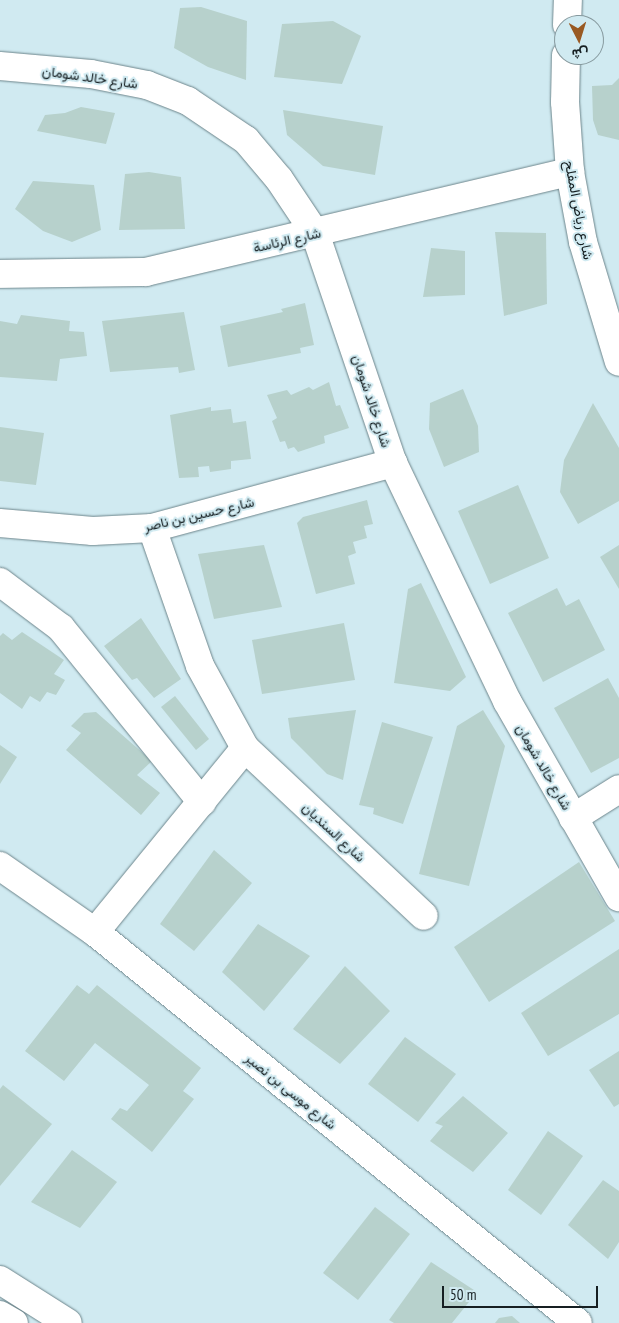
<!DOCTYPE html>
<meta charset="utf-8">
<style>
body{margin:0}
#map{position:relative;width:619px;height:1323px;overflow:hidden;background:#d0eaf1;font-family:"PT Sans Narrow",Vazirmatn,sans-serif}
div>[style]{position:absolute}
.building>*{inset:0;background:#b7d1cc}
.roads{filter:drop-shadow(0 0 1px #6d858b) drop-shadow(0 0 1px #6d858b)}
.minor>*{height:28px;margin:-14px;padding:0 14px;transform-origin:14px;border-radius:14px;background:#fff}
.major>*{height:28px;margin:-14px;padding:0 14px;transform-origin:14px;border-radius:14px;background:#fff}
span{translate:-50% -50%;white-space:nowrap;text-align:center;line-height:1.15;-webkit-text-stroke:4px #d0eaf1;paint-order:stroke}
.street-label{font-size:14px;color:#161f22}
.north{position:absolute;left:554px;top:15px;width:50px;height:50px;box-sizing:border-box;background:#d0eaf1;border:1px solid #86999e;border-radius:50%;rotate:175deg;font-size:14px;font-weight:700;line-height:20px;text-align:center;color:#161f22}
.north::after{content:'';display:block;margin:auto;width:18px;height:22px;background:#995922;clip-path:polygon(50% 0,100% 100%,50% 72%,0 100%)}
.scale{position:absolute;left:442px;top:1286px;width:156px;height:22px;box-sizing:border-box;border:2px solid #161f22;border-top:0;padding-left:6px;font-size:15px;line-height:18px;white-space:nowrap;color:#161f22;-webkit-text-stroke:4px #d0eaf1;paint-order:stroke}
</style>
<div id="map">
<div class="building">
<div style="clip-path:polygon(201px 7px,247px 21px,246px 80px,208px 67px,174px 48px,180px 8px)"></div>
<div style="clip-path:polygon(333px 21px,361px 36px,342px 84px,274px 77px,282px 24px)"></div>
<div style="clip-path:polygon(619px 78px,619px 140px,598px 135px,593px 120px,592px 86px,612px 85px)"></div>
<div style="clip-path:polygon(81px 107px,115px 113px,106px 144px,37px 131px,45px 115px,65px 113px)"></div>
<div style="clip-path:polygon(283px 110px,383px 126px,375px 175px,323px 166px,287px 135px)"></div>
<div style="clip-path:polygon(149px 172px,181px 177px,185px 229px,119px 230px,125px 174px)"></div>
<div style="clip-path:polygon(33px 181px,94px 185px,101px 230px,72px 242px,43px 231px,15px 209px)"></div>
<div style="clip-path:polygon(495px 232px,546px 233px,547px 304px,504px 316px)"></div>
<div style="clip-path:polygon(431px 248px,465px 251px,465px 295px,423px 297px)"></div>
<div style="clip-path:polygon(305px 303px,314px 345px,300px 348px,301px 353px,228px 367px,220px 326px,283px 312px,281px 309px)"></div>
<div style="clip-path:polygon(184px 312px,195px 370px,179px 373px,178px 367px,110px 372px,102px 321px)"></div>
<div style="clip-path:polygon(21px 315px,70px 321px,69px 331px,84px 332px,87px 356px,60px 359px,57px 381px,0 377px,0 321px,17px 324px)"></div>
<div style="clip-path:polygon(329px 382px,336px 406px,340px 405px,349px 428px,324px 436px,325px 443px,298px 452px,294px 447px,288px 449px,285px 441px,280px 442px,272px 421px,277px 418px,267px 395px,287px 390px,291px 395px,309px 387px,313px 390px)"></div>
<div style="clip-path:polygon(463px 389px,478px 426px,479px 452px,444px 467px,429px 429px,430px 403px)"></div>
<div style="clip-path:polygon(593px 403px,619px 448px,619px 501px,578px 524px,560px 492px,564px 460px)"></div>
<div style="clip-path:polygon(211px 407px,211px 411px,231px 409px,233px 423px,246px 421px,251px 459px,231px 461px,231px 469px,210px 472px,209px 466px,198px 467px,199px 477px,179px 478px,170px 415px)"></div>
<div style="clip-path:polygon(0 427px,44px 433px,36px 485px,0 481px)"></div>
<div style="clip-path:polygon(518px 485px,549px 558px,490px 584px,458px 511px)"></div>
<div style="clip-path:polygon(367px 500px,373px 524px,364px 526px,367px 538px,353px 542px,356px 553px,348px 556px,355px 584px,316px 594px,297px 523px,303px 517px)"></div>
<div style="clip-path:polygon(264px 545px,282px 607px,214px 619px,198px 554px)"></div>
<div style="clip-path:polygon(619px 545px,619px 589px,600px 557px)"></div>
<div style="clip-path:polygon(421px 583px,466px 677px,450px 691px,394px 683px,408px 589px)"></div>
<div style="clip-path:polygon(557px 588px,566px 606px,579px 599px,605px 650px,543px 682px,508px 613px)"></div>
<div style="clip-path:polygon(141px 618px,181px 679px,154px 698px,137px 678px,132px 680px,104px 646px)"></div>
<div style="clip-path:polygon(344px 623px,355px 680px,262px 694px,252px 640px)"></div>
<div style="clip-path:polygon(22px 632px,64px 660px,54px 674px,65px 680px,56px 695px,47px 692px,40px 702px,30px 696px,22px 709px,0 693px,0 636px,3px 633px,12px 640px)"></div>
<div style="clip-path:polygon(608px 678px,619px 698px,619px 758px,591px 773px,554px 708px)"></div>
<div style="clip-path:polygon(175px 696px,209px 739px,196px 750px,161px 707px)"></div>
<div style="clip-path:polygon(356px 710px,343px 780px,327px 774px,291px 738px,288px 718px)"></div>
<div style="clip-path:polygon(483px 710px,505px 746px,469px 886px,419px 874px,457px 726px)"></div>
<div style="clip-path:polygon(96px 712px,152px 761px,137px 775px,160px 793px,141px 815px,66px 750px,81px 733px,71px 726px,84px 713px)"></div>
<div style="clip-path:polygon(382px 722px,433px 737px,403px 824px,373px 814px,374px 808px,359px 805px)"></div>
<div style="clip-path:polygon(0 745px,17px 757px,0 784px)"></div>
<div style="clip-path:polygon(214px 850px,252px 883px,194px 951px,160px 924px)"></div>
<div style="clip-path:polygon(579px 862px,615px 921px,489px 1002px,454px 947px)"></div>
<div style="clip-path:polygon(258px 924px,310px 956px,264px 1011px,222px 972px)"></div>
<div style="clip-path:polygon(619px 949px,619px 1014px,548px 1056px,521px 1013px)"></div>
<div style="clip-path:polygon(345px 966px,390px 1011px,340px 1064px,293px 1029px)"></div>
<div style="clip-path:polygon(77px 985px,89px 994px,97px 985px,201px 1068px,183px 1091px,194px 1099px,152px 1152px,111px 1119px,120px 1108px,127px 1111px,149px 1085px,95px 1043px,64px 1081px,25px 1051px)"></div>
<div style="clip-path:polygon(405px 1037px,456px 1074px,418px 1122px,368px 1084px)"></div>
<div style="clip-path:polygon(619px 1051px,619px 1104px,614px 1107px,589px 1070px)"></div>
<div style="clip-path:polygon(3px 1085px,52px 1124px,0 1186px,0 1089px)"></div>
<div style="clip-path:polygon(463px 1096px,508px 1133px,473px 1172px,430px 1141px,443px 1126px,435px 1123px)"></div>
<div style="clip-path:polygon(548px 1131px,583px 1156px,541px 1215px,508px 1190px)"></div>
<div style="clip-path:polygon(72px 1150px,117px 1182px,80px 1228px,31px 1202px)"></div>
<div style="clip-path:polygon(603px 1180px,619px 1191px,619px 1242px,608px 1259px,568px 1225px)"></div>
<div style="clip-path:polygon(375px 1207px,410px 1234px,358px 1300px,323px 1273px)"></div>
<div style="clip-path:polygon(431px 1262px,477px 1292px,452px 1323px,394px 1323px,389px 1320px)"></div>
<div style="clip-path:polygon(512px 1316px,520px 1323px,495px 1323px,499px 1318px)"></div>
</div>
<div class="roads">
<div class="minor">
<div style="left:567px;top:25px;width:25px;rotate:-88deg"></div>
<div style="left:566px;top:55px;width:47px;rotate:91.2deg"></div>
<div style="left:565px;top:102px;width:70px;rotate:85.9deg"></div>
<div style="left:570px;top:172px;width:71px;rotate:79.5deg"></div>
<div style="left:583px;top:242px;width:125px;rotate:73.3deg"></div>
<div style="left:0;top:66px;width:91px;rotate:5deg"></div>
<div style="left:91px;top:74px;width:57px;rotate:11.1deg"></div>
<div style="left:147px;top:85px;width:44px;rotate:21.3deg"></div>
<div style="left:188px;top:101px;width:70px;rotate:33.9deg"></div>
<div style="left:246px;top:140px;width:51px;rotate:49.8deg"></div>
<div style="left:279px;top:179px;width:65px;rotate:56.3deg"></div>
<div style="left:315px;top:233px;width:243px;rotate:71.3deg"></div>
<div style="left:393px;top:463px;width:264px;rotate:64.4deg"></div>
<div style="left:507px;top:701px;width:226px;rotate:60.3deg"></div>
<div style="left:0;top:274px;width:146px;rotate:-0.8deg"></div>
<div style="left:146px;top:272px;width:436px;rotate:-13.3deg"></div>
<div style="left:0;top:523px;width:93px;rotate:4.9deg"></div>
<div style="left:93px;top:531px;width:59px;rotate:-2.9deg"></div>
<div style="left:152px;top:528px;width:250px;rotate:-15.1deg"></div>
<div style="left:152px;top:528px;width:146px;rotate:70.8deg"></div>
<div style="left:200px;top:666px;width:94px;rotate:61.2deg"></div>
<div style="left:245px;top:748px;width:245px;rotate:43.2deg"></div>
<div style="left:0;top:582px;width:76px;rotate:37deg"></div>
<div style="left:61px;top:628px;width:224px;rotate:51deg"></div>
<div style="left:573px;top:818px;width:54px;rotate:-32.2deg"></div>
<div style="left:0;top:866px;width:116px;rotate:34.8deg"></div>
<div style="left:95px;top:932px;width:621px;rotate:38.99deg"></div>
<div style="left:95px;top:932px;width:237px;rotate:-50.8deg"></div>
</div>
<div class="major">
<div style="left:0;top:1280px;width:80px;rotate:32.3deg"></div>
<div style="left:0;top:1315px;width:16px;rotate:30deg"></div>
</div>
</div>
<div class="street-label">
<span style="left:90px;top:77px;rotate:8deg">شارع خالد شومان</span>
<span style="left:579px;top:210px;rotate:79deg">شارع رياض المفلح</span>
<span style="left:287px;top:240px;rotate:-13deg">شارع الرئاسة</span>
<span style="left:372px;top:401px;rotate:72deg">شارع خالد شومان</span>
<span style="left:199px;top:514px;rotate:-13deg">شارع حسين بن ناصر</span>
<span style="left:544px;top:767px;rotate:60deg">شارع خالد شومان</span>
<span style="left:334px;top:832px;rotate:43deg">شارع السنديان</span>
<span style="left:291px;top:1091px;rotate:39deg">شارع موسى بن نصير</span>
</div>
<div class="north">ش</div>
<div class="scale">50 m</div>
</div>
